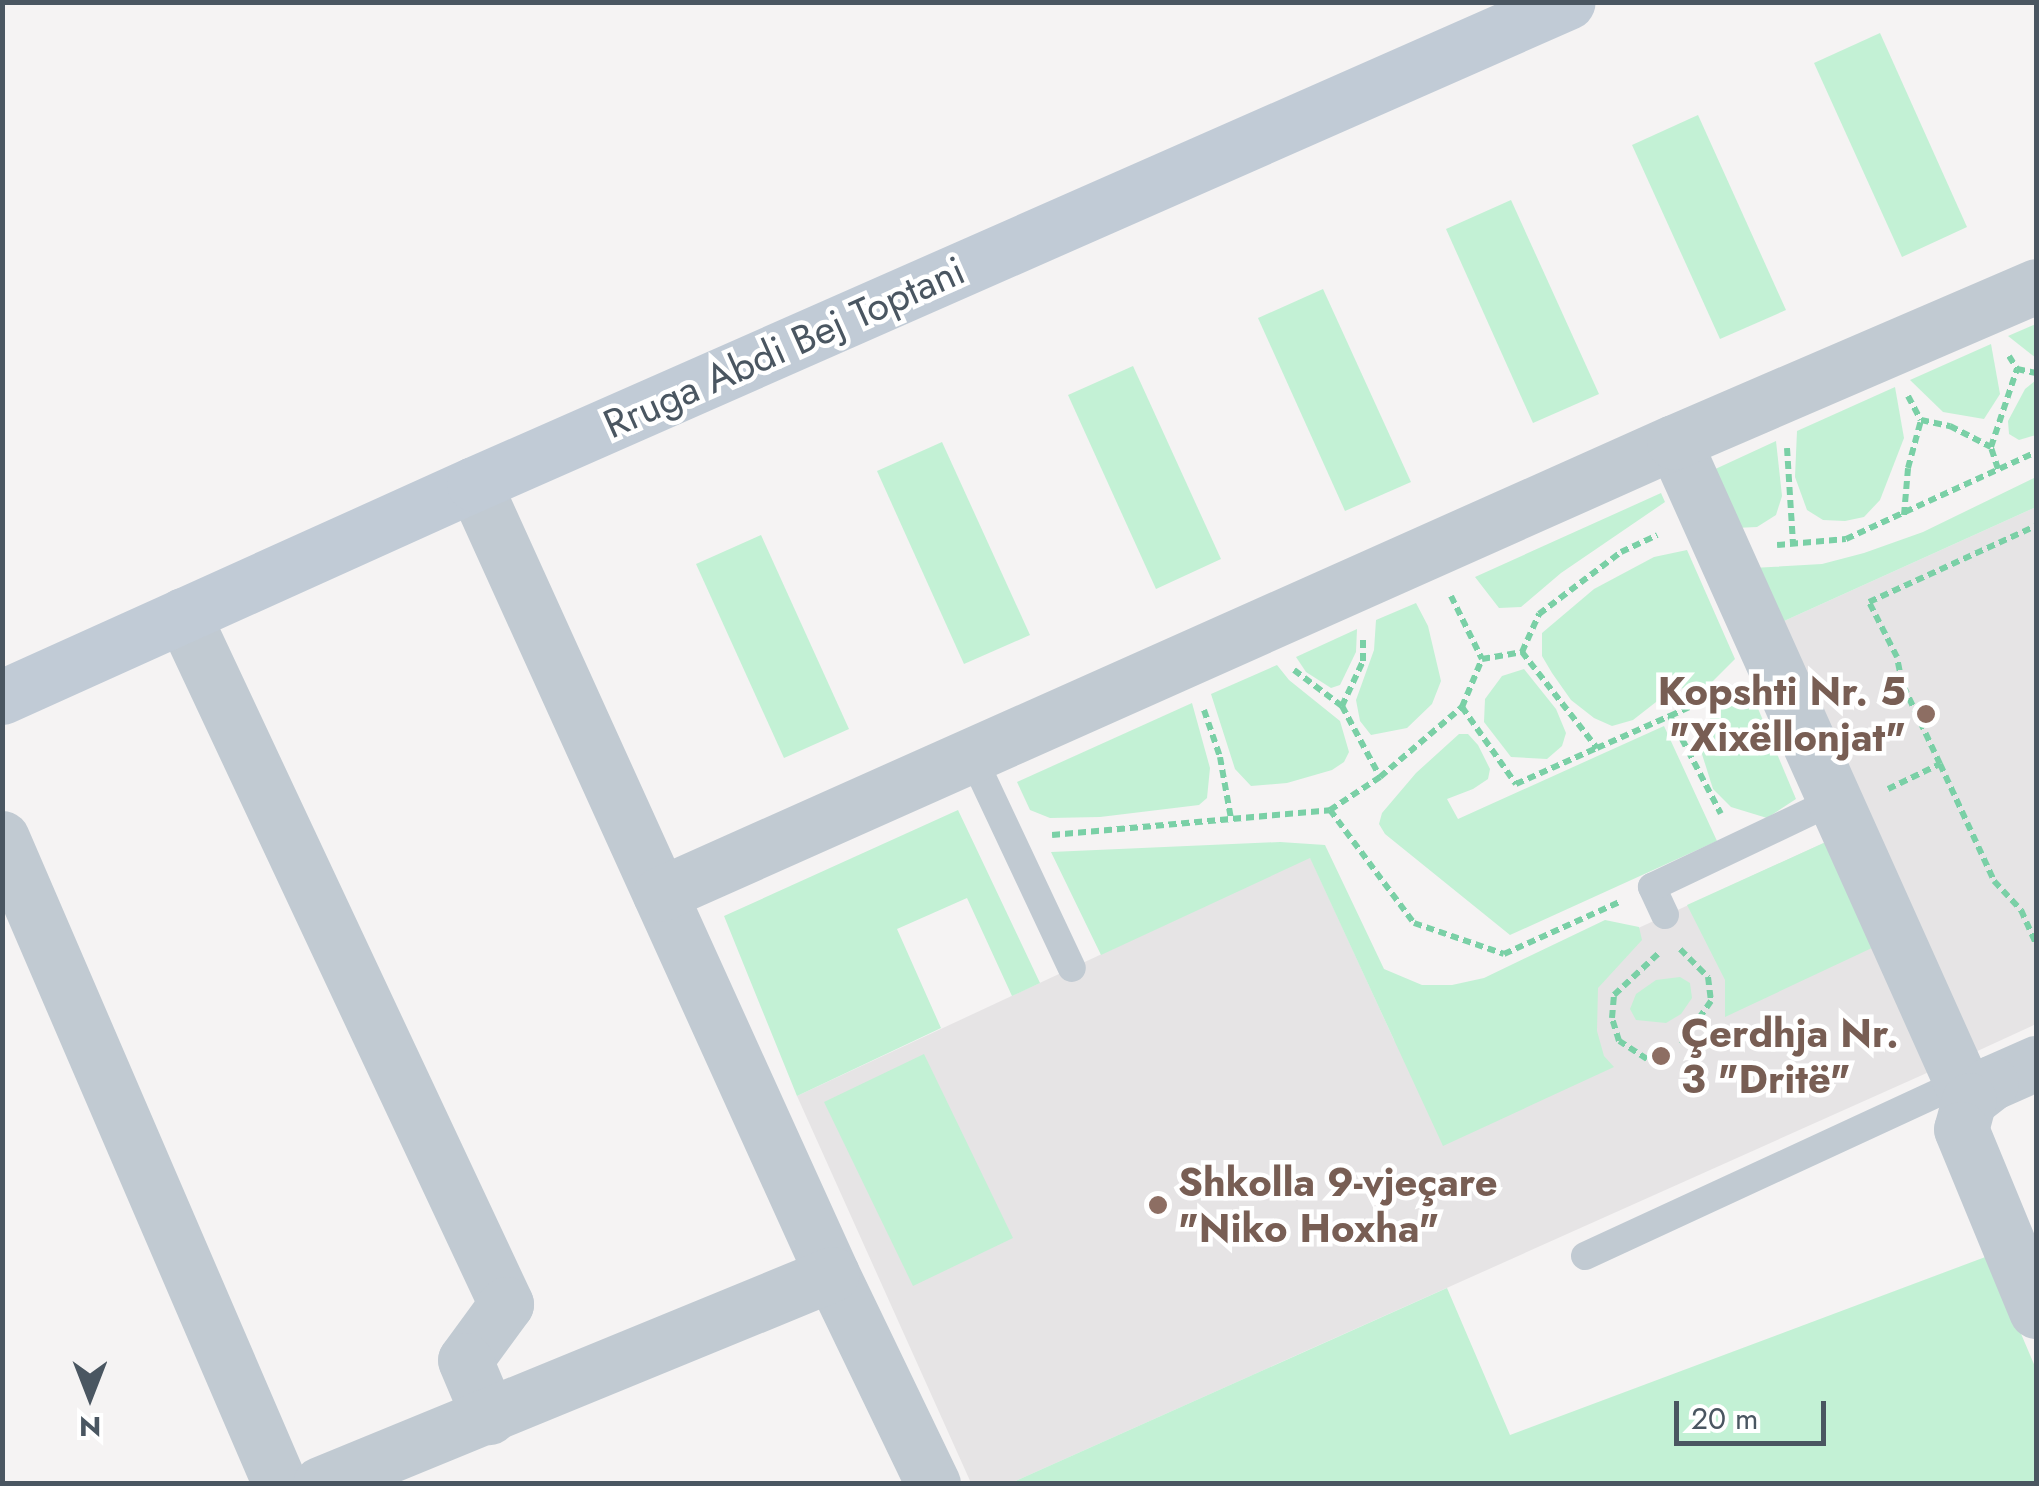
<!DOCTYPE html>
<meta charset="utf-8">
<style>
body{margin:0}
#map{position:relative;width:2039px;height:1486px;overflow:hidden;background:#f5f3f3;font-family:Jost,sans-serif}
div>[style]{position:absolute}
.education>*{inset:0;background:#e6e4e5}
.green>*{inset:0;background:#c3f1d5}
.path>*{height:6px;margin-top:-3px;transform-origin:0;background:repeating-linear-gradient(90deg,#7ad0a6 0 8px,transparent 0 13px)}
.lane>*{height:28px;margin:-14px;padding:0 14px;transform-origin:14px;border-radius:14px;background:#c1cad2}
.street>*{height:55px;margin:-27.5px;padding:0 27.5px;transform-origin:27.5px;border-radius:27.5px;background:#c1cad2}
.secondary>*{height:55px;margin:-27.5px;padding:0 27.5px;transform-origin:27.5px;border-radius:27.5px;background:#c1cbd6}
.dots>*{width:28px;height:28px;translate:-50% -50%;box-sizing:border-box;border:5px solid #fff;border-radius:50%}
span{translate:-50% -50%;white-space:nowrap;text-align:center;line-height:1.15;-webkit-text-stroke:9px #fff;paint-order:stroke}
.street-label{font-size:40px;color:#4a5661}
.education-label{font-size:40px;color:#785e54;font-weight:700}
.right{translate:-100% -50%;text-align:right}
.left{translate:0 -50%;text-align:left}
.frame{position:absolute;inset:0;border:5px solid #4a5661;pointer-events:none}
.north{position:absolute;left:40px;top:1346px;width:100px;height:100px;-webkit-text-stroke:8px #fff;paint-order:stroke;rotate:180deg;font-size:28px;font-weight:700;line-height:40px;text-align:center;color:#4a5661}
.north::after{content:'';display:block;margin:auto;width:35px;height:45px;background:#4a5661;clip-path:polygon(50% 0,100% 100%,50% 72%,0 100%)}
.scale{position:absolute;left:1674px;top:1401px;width:152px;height:45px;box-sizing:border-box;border:5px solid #4a5661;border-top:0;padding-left:12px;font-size:30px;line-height:35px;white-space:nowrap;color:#4a5661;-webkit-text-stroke:8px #fff;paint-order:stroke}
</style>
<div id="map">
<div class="education">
<div style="clip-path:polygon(2036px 507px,2036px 1024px,1971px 1054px,1775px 625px)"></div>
<div style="clip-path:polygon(1828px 841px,1929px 1072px,1009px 1484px,971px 1483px,797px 1096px,1310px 857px,1394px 1040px)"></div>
</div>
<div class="green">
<div style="clip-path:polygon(1880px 33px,1967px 227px,1902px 257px,1814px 63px)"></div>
<div style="clip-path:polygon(1698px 115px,1786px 310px,1720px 339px,1632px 145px)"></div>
<div style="clip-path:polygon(1511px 200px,1599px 394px,1533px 423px,1446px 229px)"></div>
<div style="clip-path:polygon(1323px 289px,1411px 482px,1345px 511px,1258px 318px)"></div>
<div style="clip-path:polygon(2036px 324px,2036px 358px,2008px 336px)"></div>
<div style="clip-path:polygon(1991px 344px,2000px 394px,1984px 419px,1943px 412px,1910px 380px)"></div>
<div style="clip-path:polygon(1133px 366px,1221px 559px,1156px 589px,1068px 395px)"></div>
<div style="clip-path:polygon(2036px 380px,2036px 435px,2019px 440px,2009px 434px,2008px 421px,2025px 389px)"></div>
<div style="clip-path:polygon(1895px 387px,1904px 438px,1880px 500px,1864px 517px,1845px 521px,1823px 520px,1807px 510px,1795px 477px,1797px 431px)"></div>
<div style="clip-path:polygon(1776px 441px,1782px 496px,1776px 515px,1757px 527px,1735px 528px,1711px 471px)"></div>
<div style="clip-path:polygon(942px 442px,1030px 635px,964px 664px,877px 471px)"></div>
<div style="clip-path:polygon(2036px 477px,2036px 507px,1775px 625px,1753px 568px,1822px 564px,1864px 553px,1923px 532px)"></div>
<div style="clip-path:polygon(1661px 493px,1665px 502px,1561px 573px,1521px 607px,1499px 608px,1475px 577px)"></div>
<div style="clip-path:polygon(761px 535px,849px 729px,784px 758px,696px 564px)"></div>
<div style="clip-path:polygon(1687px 550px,1735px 659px,1705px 689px,1674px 688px,1633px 720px,1612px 726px,1594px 718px,1571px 700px,1552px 673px,1542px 656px,1542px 633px,1594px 589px,1654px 557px)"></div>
<div style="clip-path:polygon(1416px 603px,1428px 626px,1441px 681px,1432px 704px,1407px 728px,1371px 735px,1360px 721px,1356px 700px,1374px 650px,1376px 620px)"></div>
<div style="clip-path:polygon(1357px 629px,1356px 652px,1340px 685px,1331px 688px,1306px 672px,1296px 657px)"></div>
<div style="clip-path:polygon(1277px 665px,1289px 680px,1340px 721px,1349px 752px,1344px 762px,1332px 770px,1287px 783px,1251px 786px,1235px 769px,1211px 694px)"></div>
<div style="clip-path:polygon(1524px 669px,1556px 709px,1566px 733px,1562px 746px,1547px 759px,1511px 757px,1484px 722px,1485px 699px,1502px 676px)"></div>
<div style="clip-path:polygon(1754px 699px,1796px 799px,1767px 818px,1731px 807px,1713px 789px,1701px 751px,1711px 715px,1731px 703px)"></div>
<div style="clip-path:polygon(1192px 703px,1210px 768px,1207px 798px,1199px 805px,1100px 817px,1050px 818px,1030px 810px,1017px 782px)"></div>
<div style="clip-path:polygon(1664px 726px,1717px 841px,1510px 935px,1385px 834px,1379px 824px,1382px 813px,1416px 773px,1459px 734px,1468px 734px,1478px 745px,1490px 769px,1488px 779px,1473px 789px,1447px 799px,1458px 819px)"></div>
<div style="clip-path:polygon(958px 810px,1040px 983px,1012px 996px,967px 898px,897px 929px,941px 1028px,797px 1096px,724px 916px)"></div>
<div style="clip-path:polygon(1828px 841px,1874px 947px,1725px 1017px,1725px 980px,1687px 905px)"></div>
<div style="clip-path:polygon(1280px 842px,1325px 845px,1384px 969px,1422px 985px,1452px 985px,1484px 978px,1605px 920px,1639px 927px,1642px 940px,1598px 988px,1597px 1031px,1604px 1056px,1614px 1067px,1443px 1146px,1310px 858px,1101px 955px,1051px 852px)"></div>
<div style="clip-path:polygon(1680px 977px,1690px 983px,1692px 998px,1681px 1014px,1666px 1023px,1636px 1020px,1630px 1009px,1636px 994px,1656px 980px)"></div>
<div style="clip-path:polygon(924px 1054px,1013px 1238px,913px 1286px,824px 1102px)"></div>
<div style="clip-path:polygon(1988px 1256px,2036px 1369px,2036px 1483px,1009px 1484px,1447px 1288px,1510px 1435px)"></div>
</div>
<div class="path">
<div style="left:2009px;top:356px;width:15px;rotate:58deg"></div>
<div style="left:2017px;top:369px;width:19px;rotate:12deg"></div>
<div style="left:1908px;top:396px;width:27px;rotate:62deg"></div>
<div style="left:1921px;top:420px;width:30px;rotate:12deg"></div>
<div style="left:1950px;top:426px;width:46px;rotate:27.1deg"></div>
<div style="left:1787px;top:448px;width:95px;rotate:86.4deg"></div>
<div style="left:1998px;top:469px;width:23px;rotate:-108deg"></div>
<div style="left:1991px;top:447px;width:82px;rotate:-71.6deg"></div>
<div style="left:1904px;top:515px;width:47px;rotate:-85.1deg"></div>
<div style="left:1908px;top:468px;width:50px;rotate:-74.8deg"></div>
<div style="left:1777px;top:545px;width:69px;rotate:-5deg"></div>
<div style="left:1846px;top:539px;width:209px;rotate:-24.6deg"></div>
<div style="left:1451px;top:596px;width:70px;rotate:63.8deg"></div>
<div style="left:1522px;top:652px;width:42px;rotate:-65.9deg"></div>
<div style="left:1539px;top:614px;width:103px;rotate:-37.1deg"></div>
<div style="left:1621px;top:552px;width:40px;rotate:-25deg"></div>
<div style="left:1294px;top:670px;width:60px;rotate:36.9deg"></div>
<div style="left:1342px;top:706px;width:81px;rotate:61.8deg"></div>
<div style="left:1342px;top:706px;width:50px;rotate:-65deg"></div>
<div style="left:1363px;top:661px;width:23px;rotate:-90deg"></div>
<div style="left:1462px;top:707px;width:94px;rotate:55deg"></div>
<div style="left:1516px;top:784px;width:89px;rotate:-24deg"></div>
<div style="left:1204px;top:710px;width:50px;rotate:71.2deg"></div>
<div style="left:1220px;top:757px;width:63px;rotate:79.9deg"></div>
<div style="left:1670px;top:716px;width:64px;rotate:-25deg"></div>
<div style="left:1940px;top:764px;width:129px;rotate:65.2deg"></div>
<div style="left:1994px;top:881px;width:40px;rotate:47deg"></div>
<div style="left:2021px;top:910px;width:36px;rotate:66deg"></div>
<div style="left:1888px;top:789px;width:58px;rotate:-25.7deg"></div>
<div style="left:1940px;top:764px;width:89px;rotate:-115.1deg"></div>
<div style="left:1902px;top:683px;width:26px;rotate:-101deg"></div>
<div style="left:1897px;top:657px;width:62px;rotate:-117deg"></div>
<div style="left:1869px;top:602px;width:183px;rotate:-24.5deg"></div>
<div style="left:1330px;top:810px;width:141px;rotate:53.4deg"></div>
<div style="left:1414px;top:923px;width:95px;rotate:19deg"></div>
<div style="left:1504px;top:954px;width:126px;rotate:-24.3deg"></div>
<div style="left:1052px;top:835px;width:279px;rotate:-5.1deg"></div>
<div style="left:1330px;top:810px;width:60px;rotate:-33.4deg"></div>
<div style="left:1380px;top:777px;width:108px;rotate:-40.5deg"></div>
<div style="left:1462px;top:707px;width:52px;rotate:-67.4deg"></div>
<div style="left:1482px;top:659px;width:41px;rotate:-9.9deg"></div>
<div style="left:1522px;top:652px;width:122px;rotate:52deg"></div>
<div style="left:1597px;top:748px;width:80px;rotate:-23.7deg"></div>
<div style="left:1670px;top:716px;width:110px;rotate:62.5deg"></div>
<div style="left:1680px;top:949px;width:40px;rotate:45deg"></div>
<div style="left:1708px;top:977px;width:24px;rotate:83deg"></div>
<div style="left:1711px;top:1001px;width:52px;rotate:124.9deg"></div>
<div style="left:1647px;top:1059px;width:33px;rotate:-147deg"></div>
<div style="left:1619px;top:1041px;width:24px;rotate:-107deg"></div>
<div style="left:1612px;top:1018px;width:23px;rotate:-85deg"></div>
<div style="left:1614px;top:995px;width:63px;rotate:-43.1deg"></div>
</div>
<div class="lane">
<div style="left:973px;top:758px;width:232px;rotate:64.8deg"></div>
<div style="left:1665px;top:915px;width:31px;rotate:-115deg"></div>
<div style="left:1652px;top:887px;width:200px;rotate:-25.4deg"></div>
<div style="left:1585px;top:1256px;width:413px;rotate:-24.8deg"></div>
</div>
<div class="street">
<div style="left:1674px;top:442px;width:721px;rotate:65.85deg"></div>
<div style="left:474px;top:484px;width:867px;rotate:65.62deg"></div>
<div style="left:832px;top:1274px;width:233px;rotate:64.3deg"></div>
<div style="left:183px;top:615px;width:761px;rotate:64.88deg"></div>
<div style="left:506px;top:1304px;width:69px;rotate:126.2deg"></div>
<div style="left:465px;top:1360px;width:62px;rotate:67.2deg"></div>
<div style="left:2px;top:838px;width:703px;rotate:66.72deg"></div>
<div style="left:660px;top:894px;width:1110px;rotate:-24.03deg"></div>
<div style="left:1674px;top:442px;width:394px;rotate:-23.3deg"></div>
<div style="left:2036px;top:1063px;width:49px;rotate:156deg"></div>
<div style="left:1991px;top:1083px;width:28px;rotate:142deg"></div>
<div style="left:1969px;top:1100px;width:30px;rotate:105deg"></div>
<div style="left:1961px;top:1129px;width:197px;rotate:67.6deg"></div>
<div style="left:320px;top:1484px;width:553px;rotate:-22.3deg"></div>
</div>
<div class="secondary">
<div style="left:2px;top:697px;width:518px;rotate:-24.29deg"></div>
<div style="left:474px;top:484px;width:1195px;rotate:-23.78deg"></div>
</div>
<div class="dots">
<div style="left:1926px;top:714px;background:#8d6e63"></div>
<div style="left:1661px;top:1056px;background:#8d6e63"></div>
<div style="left:1158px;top:1205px;background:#8d6e63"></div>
</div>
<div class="street-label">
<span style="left:784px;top:347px;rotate:-24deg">Rruga Abdi Bej Toptani</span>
</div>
<div class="education-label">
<span class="right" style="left:1906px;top:714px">Kopshti Nr. 5<br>"Xixëllonjat"</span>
<span class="left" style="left:1681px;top:1056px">Çerdhja Nr.<br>3 "Dritë"</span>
<span class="left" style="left:1178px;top:1205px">Shkolla 9-vjeçare<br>"Niko Hoxha"</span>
</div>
<div class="frame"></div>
<div class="north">N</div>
<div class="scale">20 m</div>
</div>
